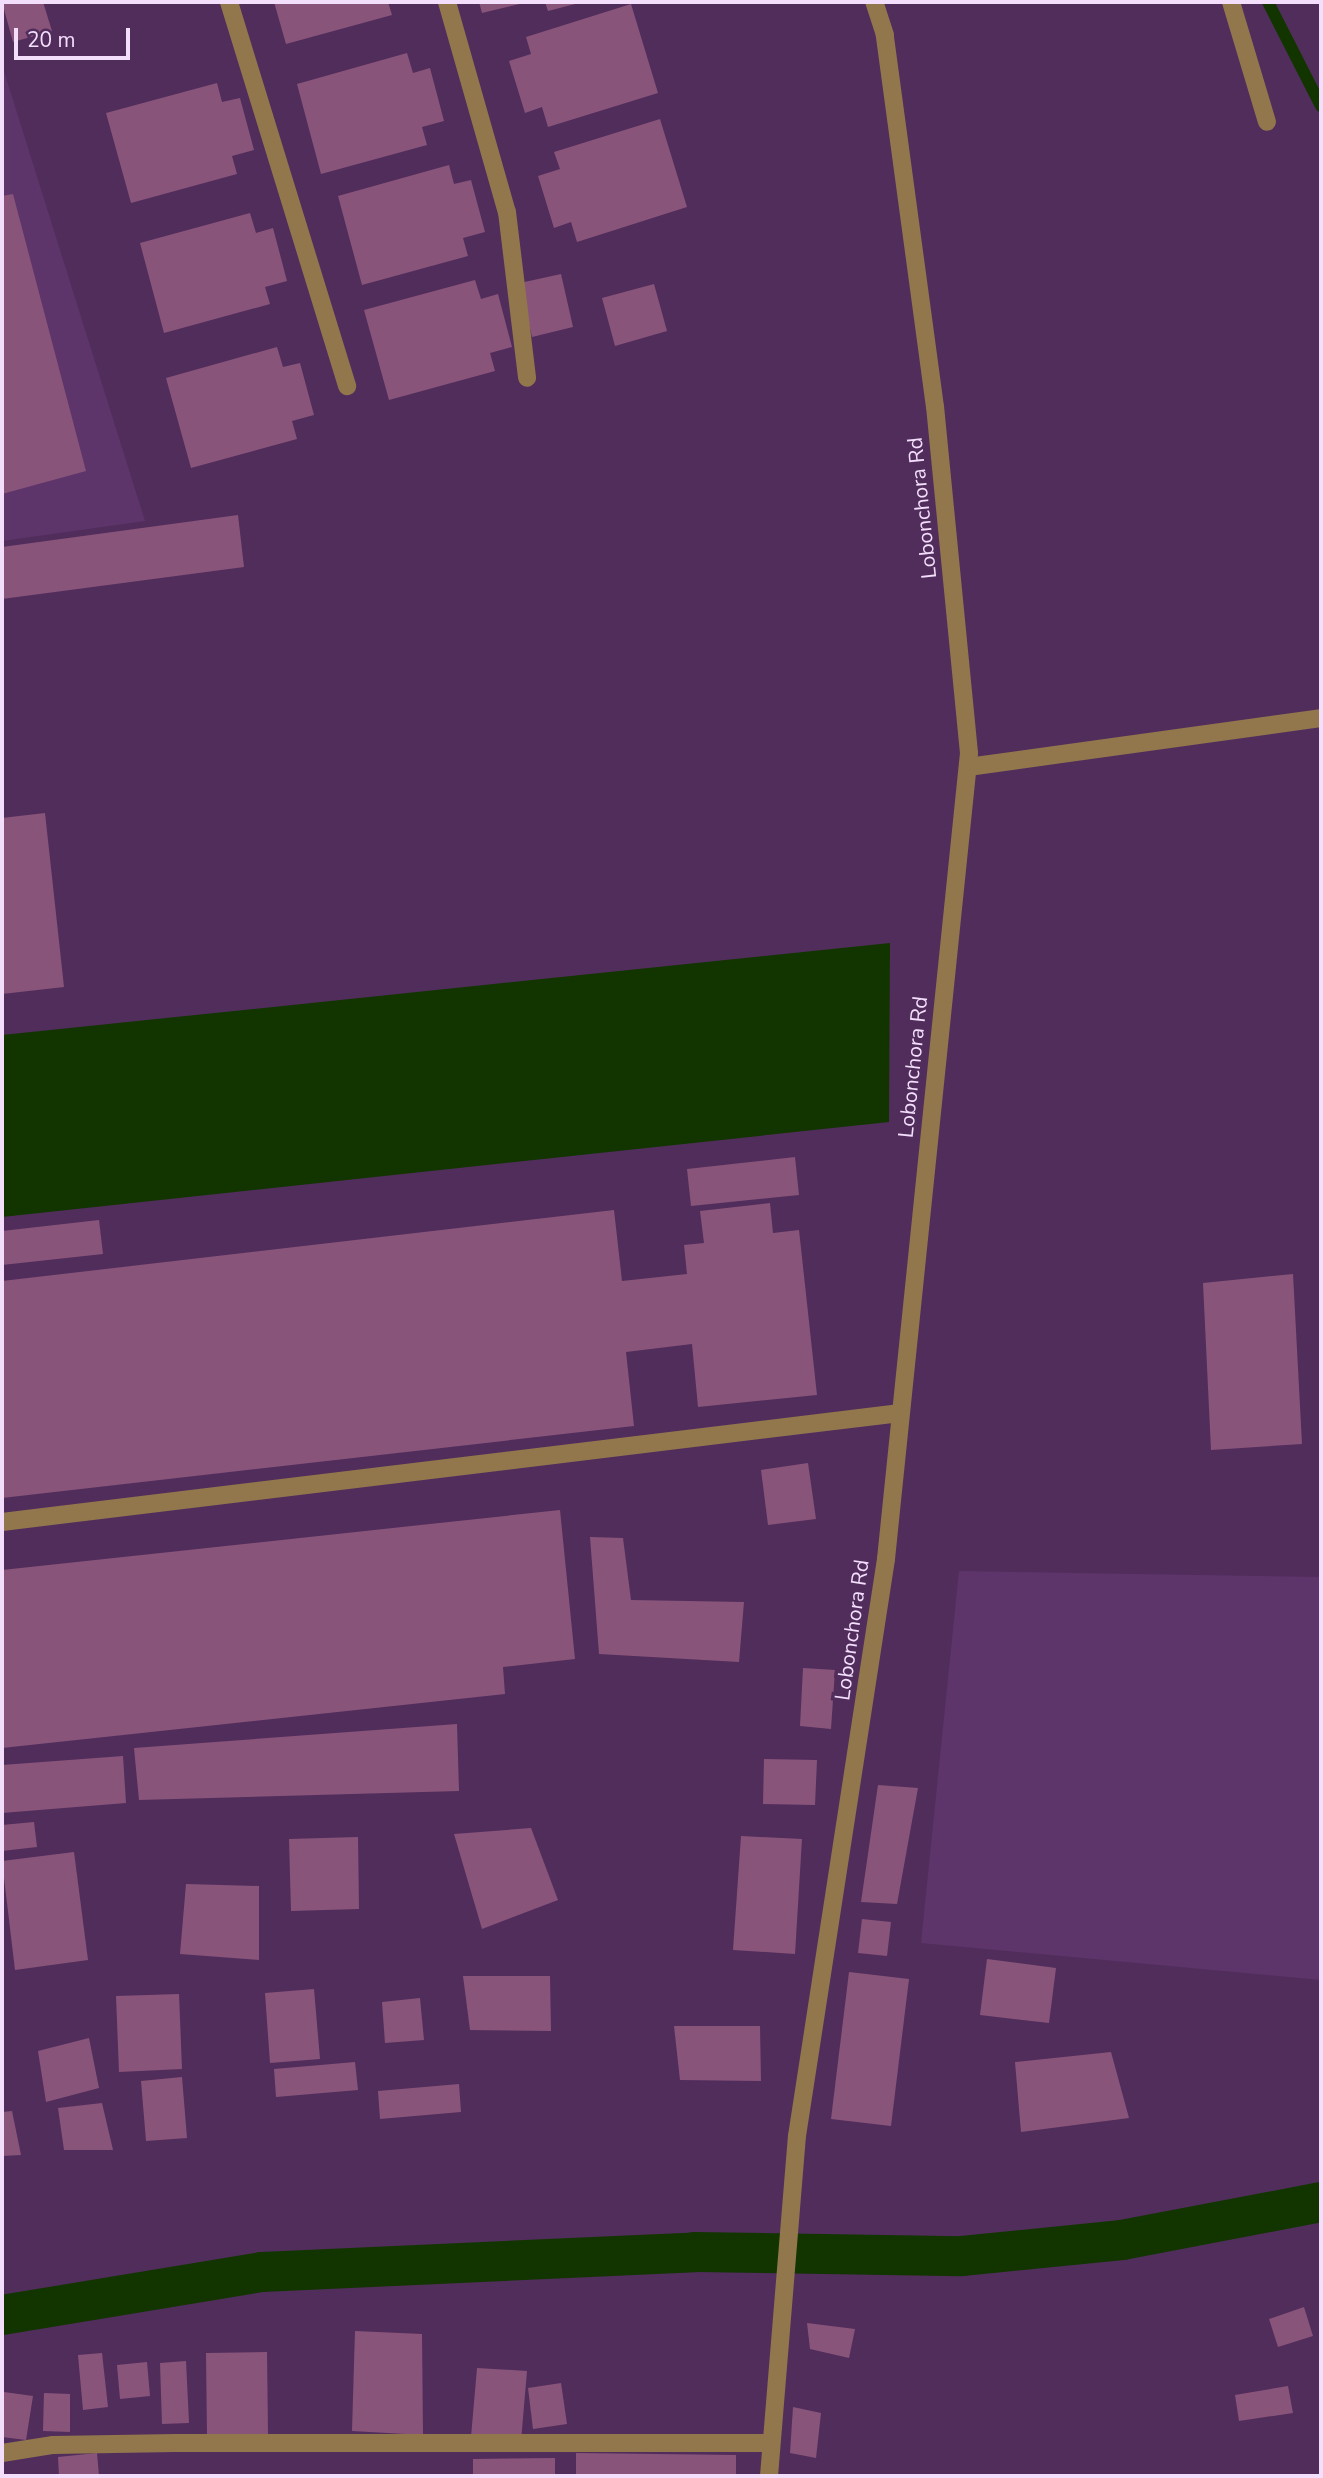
<!DOCTYPE html>
<style>
body{margin:0}
#map{position:relative;width:1323px;height:2478px;overflow:hidden;background:#512d5c;font-family:"Nunito Sans",sans-serif}
div>[style]{position:absolute}
.built>*{inset:0;background:#5d356a}
.water>*{inset:0;background:#123500}
.stream>*{height:12px;margin:-6px;padding:0 6px;transform-origin:6px;border-radius:6px;background:#123500}
.canal>*{height:40px;margin:-20px;padding:0 20px;transform-origin:20px;border-radius:20px;background:#123500}
.building>*{inset:0;background:#89547a}
.minor>*{height:18px;margin:-9px;padding:0 9px;transform-origin:9px;border-radius:9px;background:#92774d}
span{translate:-50% -50%;white-space:nowrap;text-align:center;line-height:1.15;-webkit-text-stroke:7px #512d5c;paint-order:stroke}
.street-label{font-size:21px;color:#f3defb}
.frame{position:absolute;inset:0;border:4px solid #f3defb;pointer-events:none}
.scale{position:absolute;left:14px;top:28px;width:116px;height:32px;box-sizing:border-box;border:4px solid #f3defb;border-top:0;padding-left:9px;font-size:21px;line-height:24px;white-space:nowrap;color:#f3defb;-webkit-text-stroke:5px #512d5c;paint-order:stroke}
</style>
<div id="map">
<div class="built">
<div style="clip-path:polygon(2px 65px,145px 521px,2px 541px)"></div>
<div style="clip-path:polygon(959px 1571px,1321px 1577px,1321px 1980px,921px 1943px)"></div>
</div>
<div class="water">
<div style="clip-path:polygon(890px 943px,889px 1122px,2px 1217px,2px 1035px)"></div>
</div>
<div class="stream">
<div style="left:1268px;top:2px;width:117px;rotate:63deg"></div>
</div>
<div class="canal">
<div style="left:2px;top:2315px;width:264px;rotate:-9.4deg"></div>
<div style="left:262px;top:2272px;width:433px;rotate:-2.6deg"></div>
<div style="left:695px;top:2252px;width:267px;rotate:0.9deg"></div>
<div style="left:962px;top:2256px;width:161px;rotate:-5.7deg"></div>
<div style="left:1122px;top:2240px;width:203px;rotate:-10.8deg"></div>
</div>
<div class="building">
<div style="clip-path:polygon(2px 2px,43px 2px,52px 31px,13px 42px)"></div>
<div style="clip-path:polygon(274px 2px,388px 2px,392px 15px,286px 44px)"></div>
<div style="clip-path:polygon(479px 2px,524px 2px,524px 3px,482px 13px)"></div>
<div style="clip-path:polygon(545px 2px,579px 2px,579px 3px,548px 11px)"></div>
<div style="clip-path:polygon(631px 4px,658px 93px,548px 127px,542px 107px,525px 113px,509px 61px,531px 54px,526px 37px)"></div>
<div style="clip-path:polygon(407px 53px,413px 73px,430px 68px,444px 121px,422px 127px,427px 145px,321px 174px,297px 84px)"></div>
<div style="clip-path:polygon(217px 83px,222px 102px,240px 98px,254px 150px,232px 156px,237px 174px,131px 203px,106px 113px)"></div>
<div style="clip-path:polygon(660px 119px,687px 207px,577px 242px,571px 222px,554px 228px,538px 176px,560px 169px,554px 152px)"></div>
<div style="clip-path:polygon(449px 165px,454px 184px,471px 180px,485px 232px,463px 238px,468px 256px,362px 285px,338px 196px)"></div>
<div style="clip-path:polygon(13px 194px,86px 471px,2px 494px,2px 196px)"></div>
<div style="clip-path:polygon(250px 213px,256px 233px,273px 228px,287px 281px,265px 287px,270px 304px,164px 333px,140px 243px)"></div>
<div style="clip-path:polygon(561px 274px,573px 327px,532px 337px,520px 283px)"></div>
<div style="clip-path:polygon(475px 280px,481px 299px,498px 294px,512px 347px,490px 353px,495px 371px,389px 400px,364px 310px)"></div>
<div style="clip-path:polygon(654px 284px,667px 331px,615px 346px,602px 298px)"></div>
<div style="clip-path:polygon(277px 347px,283px 367px,300px 363px,314px 415px,292px 421px,297px 439px,191px 468px,166px 378px)"></div>
<div style="clip-path:polygon(238px 515px,244px 567px,2px 599px,2px 547px)"></div>
<div style="clip-path:polygon(45px 813px,64px 987px,2px 994px,2px 818px)"></div>
<div style="clip-path:polygon(795px 1157px,799px 1195px,691px 1206px,687px 1169px)"></div>
<div style="clip-path:polygon(770px 1203px,773px 1233px,799px 1230px,817px 1395px,698px 1407px,692px 1344px,626px 1352px,634px 1426px,2px 1498px,2px 1281px,614px 1210px,622px 1281px,687px 1274px,684px 1245px,704px 1243px,700px 1211px)"></div>
<div style="clip-path:polygon(99px 1220px,103px 1254px,2px 1265px,2px 1231px)"></div>
<div style="clip-path:polygon(1293px 1274px,1302px 1444px,1211px 1450px,1203px 1283px)"></div>
<div style="clip-path:polygon(808px 1463px,816px 1519px,768px 1525px,761px 1470px)"></div>
<div style="clip-path:polygon(560px 1510px,575px 1659px,503px 1667px,505px 1694px,2px 1748px,2px 1570px)"></div>
<div style="clip-path:polygon(590px 1537px,623px 1538px,631px 1600px,744px 1602px,739px 1662px,599px 1654px)"></div>
<div style="clip-path:polygon(803px 1668px,835px 1670px,831px 1729px,800px 1726px)"></div>
<div style="clip-path:polygon(457px 1724px,459px 1791px,139px 1800px,134px 1748px)"></div>
<div style="clip-path:polygon(123px 1756px,126px 1803px,2px 1813px,2px 1765px)"></div>
<div style="clip-path:polygon(764px 1759px,817px 1760px,815px 1805px,763px 1804px)"></div>
<div style="clip-path:polygon(878px 1785px,918px 1788px,897px 1904px,861px 1902px)"></div>
<div style="clip-path:polygon(34px 1822px,37px 1847px,2px 1851px,2px 1825px)"></div>
<div style="clip-path:polygon(531px 1828px,558px 1900px,482px 1929px,454px 1834px)"></div>
<div style="clip-path:polygon(741px 1836px,802px 1839px,795px 1954px,733px 1950px)"></div>
<div style="clip-path:polygon(358px 1837px,359px 1909px,291px 1911px,289px 1839px)"></div>
<div style="clip-path:polygon(74px 1852px,88px 1960px,15px 1970px,2px 1861px)"></div>
<div style="clip-path:polygon(186px 1884px,259px 1886px,259px 1960px,180px 1954px)"></div>
<div style="clip-path:polygon(862px 1919px,891px 1922px,887px 1956px,858px 1953px)"></div>
<div style="clip-path:polygon(987px 1959px,1056px 1968px,1049px 2023px,980px 2015px)"></div>
<div style="clip-path:polygon(849px 1972px,909px 1979px,891px 2126px,831px 2119px)"></div>
<div style="clip-path:polygon(463px 1976px,550px 1976px,551px 2031px,470px 2030px)"></div>
<div style="clip-path:polygon(314px 1989px,320px 2059px,270px 2063px,265px 1993px)"></div>
<div style="clip-path:polygon(179px 1994px,182px 2069px,119px 2072px,116px 1996px)"></div>
<div style="clip-path:polygon(420px 1998px,424px 2040px,385px 2043px,382px 2002px)"></div>
<div style="clip-path:polygon(674px 2026px,760px 2026px,761px 2081px,680px 2080px)"></div>
<div style="clip-path:polygon(89px 2038px,99px 2088px,46px 2102px,38px 2051px)"></div>
<div style="clip-path:polygon(1111px 2052px,1129px 2118px,1021px 2132px,1015px 2062px)"></div>
<div style="clip-path:polygon(355px 2062px,358px 2090px,276px 2097px,274px 2069px)"></div>
<div style="clip-path:polygon(182px 2077px,187px 2138px,146px 2141px,141px 2081px)"></div>
<div style="clip-path:polygon(459px 2084px,461px 2112px,380px 2119px,378px 2091px)"></div>
<div style="clip-path:polygon(102px 2103px,113px 2150px,64px 2150px,58px 2108px)"></div>
<div style="clip-path:polygon(12px 2111px,21px 2155px,2px 2156px,2px 2112px)"></div>
<div style="clip-path:polygon(1304px 2307px,1313px 2336px,1278px 2347px,1269px 2319px)"></div>
<div style="clip-path:polygon(807px 2323px,855px 2329px,849px 2358px,810px 2349px)"></div>
<div style="clip-path:polygon(355px 2331px,422px 2334px,423px 2435px,352px 2431px)"></div>
<div style="clip-path:polygon(267px 2352px,268px 2435px,207px 2436px,206px 2353px)"></div>
<div style="clip-path:polygon(102px 2353px,108px 2407px,83px 2410px,78px 2355px)"></div>
<div style="clip-path:polygon(186px 2361px,189px 2423px,162px 2424px,160px 2363px)"></div>
<div style="clip-path:polygon(147px 2362px,150px 2396px,120px 2399px,117px 2365px)"></div>
<div style="clip-path:polygon(477px 2368px,527px 2371px,521px 2441px,471px 2437px)"></div>
<div style="clip-path:polygon(561px 2383px,567px 2424px,533px 2429px,528px 2388px)"></div>
<div style="clip-path:polygon(1288px 2386px,1293px 2413px,1239px 2421px,1235px 2395px)"></div>
<div style="clip-path:polygon(4px 2392px,33px 2396px,26px 2440px,2px 2437px)"></div>
<div style="clip-path:polygon(44px 2393px,70px 2394px,70px 2432px,43px 2431px)"></div>
<div style="clip-path:polygon(793px 2407px,821px 2413px,816px 2458px,790px 2453px)"></div>
<div style="clip-path:polygon(97px 2453px,99px 2476px,59px 2476px,58px 2457px)"></div>
<div style="clip-path:polygon(576px 2453px,736px 2455px,736px 2476px,576px 2476px)"></div>
<div style="clip-path:polygon(555px 2458px,555px 2476px,473px 2476px,473px 2459px)"></div>
</div>
<div class="minor">
<div style="left:229px;top:2px;width:402px;rotate:72.9deg"></div>
<div style="left:447px;top:2px;width:218px;rotate:74.1deg"></div>
<div style="left:507px;top:212px;width:167px;rotate:83.1deg"></div>
<div style="left:1231px;top:2px;width:125px;rotate:73.3deg"></div>
<div style="left:968px;top:767px;width:356px;rotate:-7.9deg"></div>
<div style="left:2px;top:1522px;width:905px;rotate:-6.92deg"></div>
<div style="left:2px;top:2453px;width:52px;rotate:-8.9deg"></div>
<div style="left:53px;top:2445px;width:122px;rotate:-0.9deg"></div>
<div style="left:175px;top:2443px;width:596px"></div>
<div style="left:769px;top:2476px;width:341px;rotate:-85.3deg"></div>
<div style="left:797px;top:2136px;width:584px;rotate:-81.23deg"></div>
<div style="left:886px;top:1559px;width:810px;rotate:-84.12deg"></div>
<div style="left:969px;top:753px;width:348px;rotate:-95.6deg"></div>
<div style="left:935px;top:407px;width:375px;rotate:-97.7deg"></div>
<div style="left:885px;top:35px;width:35px;rotate:-108deg"></div>
</div>
<div class="street-label">
<span style="left:922px;top:508px;rotate:-96deg">Lobonchora Rd</span>
<span style="left:913px;top:1067px;rotate:-84deg">Lobonchora Rd</span>
<span style="left:852px;top:1630px;rotate:-82deg">Lobonchora Rd</span>
</div>
<div class="frame"></div>
<div class="scale">20 m</div>
</div>
